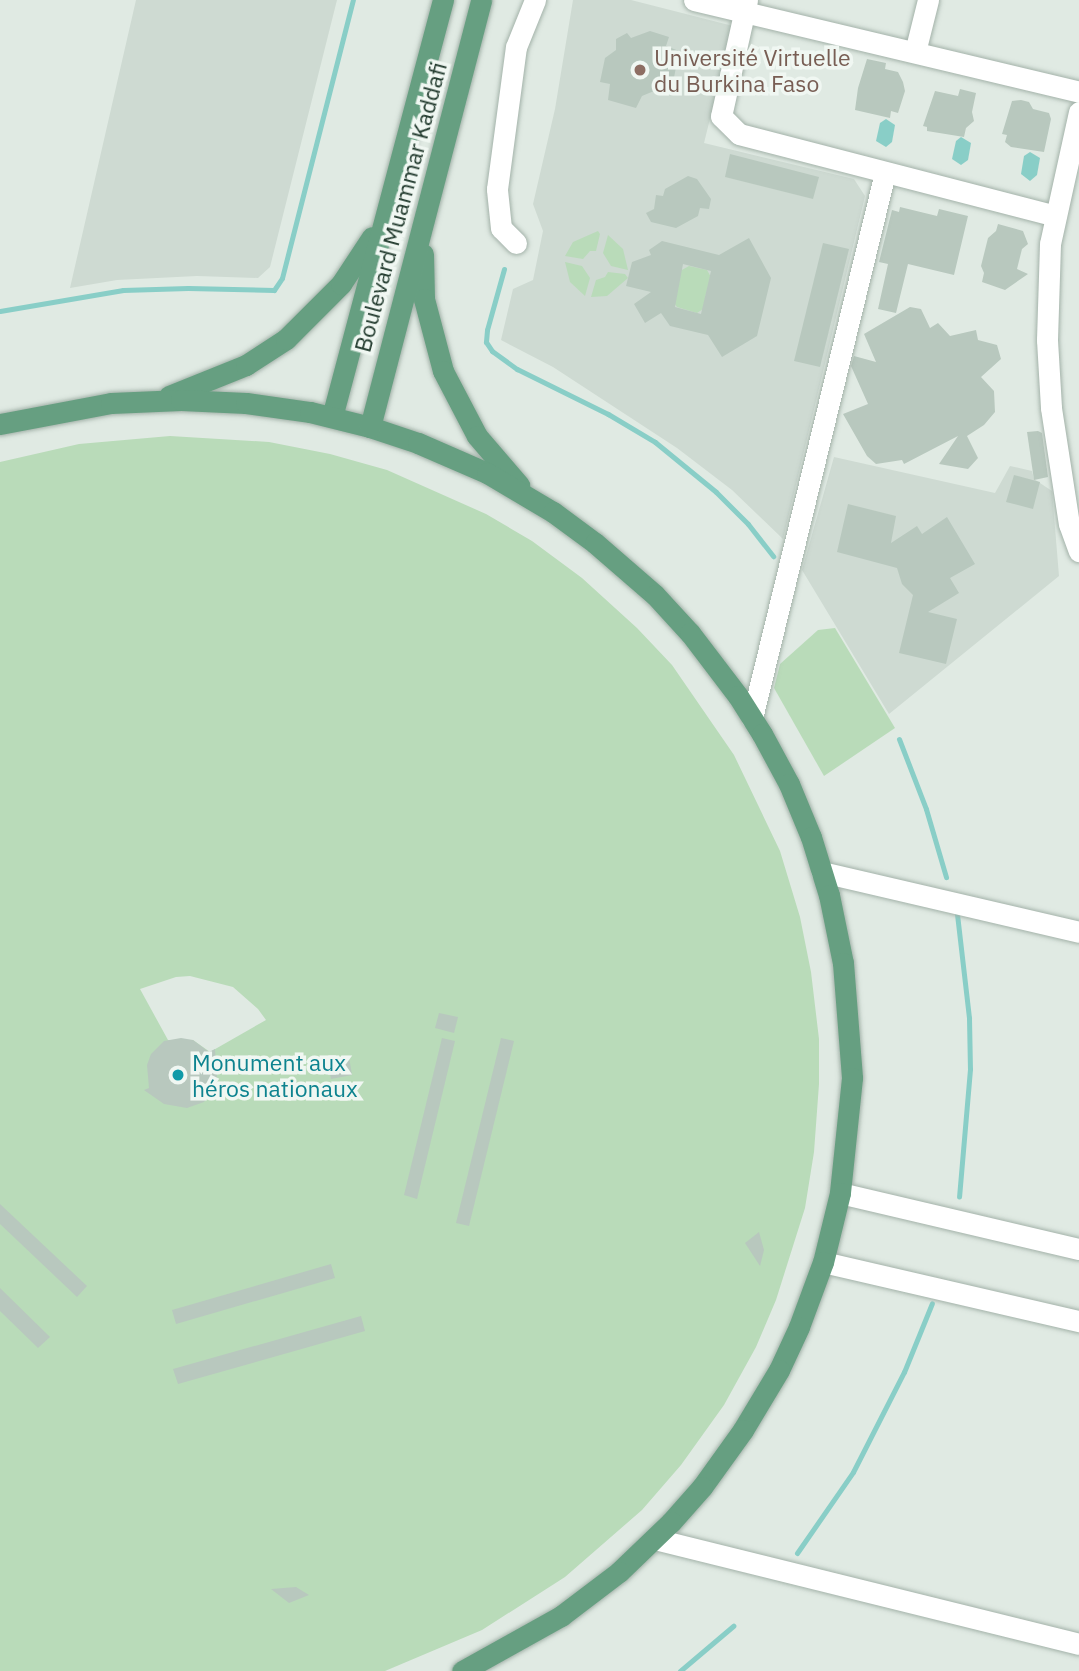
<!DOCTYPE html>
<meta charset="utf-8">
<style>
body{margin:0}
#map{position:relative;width:1079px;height:1671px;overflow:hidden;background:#e0eae3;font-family:"IBM Plex Sans",sans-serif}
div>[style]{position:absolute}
.built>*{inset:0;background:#cedad2}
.green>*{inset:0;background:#b9dbb9}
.water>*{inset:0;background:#89cec7}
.stream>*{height:5px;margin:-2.5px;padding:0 2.5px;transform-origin:2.5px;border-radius:2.5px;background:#89cec7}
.building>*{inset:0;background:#b8c8be}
.roads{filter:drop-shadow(0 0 2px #a3b2a9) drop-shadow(0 0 2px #a3b2a9)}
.minor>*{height:21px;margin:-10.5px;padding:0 10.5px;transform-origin:10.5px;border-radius:10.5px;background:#fff}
.major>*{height:21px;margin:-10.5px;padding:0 10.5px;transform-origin:10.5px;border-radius:10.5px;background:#669f81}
.dots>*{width:19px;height:19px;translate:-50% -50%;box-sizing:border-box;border:4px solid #f0f7f2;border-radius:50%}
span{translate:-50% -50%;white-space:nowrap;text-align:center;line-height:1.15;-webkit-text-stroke:7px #f0f7f2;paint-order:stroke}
.education-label{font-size:23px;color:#785e54}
.left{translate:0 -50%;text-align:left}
.street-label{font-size:23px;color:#213a2d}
.culture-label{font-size:23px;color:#0d838f}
</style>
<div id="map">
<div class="built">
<div style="clip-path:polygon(136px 0,337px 0,270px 267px,258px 278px,197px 276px,117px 280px,70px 288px)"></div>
<div style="clip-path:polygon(573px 0,631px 0,733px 26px,704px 143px,854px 179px,865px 196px,783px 539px,732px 490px,677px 448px,553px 367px,501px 340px,513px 289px,533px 280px,543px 231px,533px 204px,555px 109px)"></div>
<div style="clip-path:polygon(834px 457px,995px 493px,1010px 466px,1032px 471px,1034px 479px,1052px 491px,1059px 576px,889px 714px,802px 570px)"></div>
</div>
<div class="green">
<div style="clip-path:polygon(598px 231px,600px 234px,596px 251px,590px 251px,583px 259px,565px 256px,573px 242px)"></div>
<div style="clip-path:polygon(608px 235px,623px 249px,628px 270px,611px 266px,603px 253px)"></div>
<div style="clip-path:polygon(565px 262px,582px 266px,590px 278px,585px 296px,570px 282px)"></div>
<div style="clip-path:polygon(689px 266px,707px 270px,716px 286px,707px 290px,705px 298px,712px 303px,697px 313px,677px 307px,669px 296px,673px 275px)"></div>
<div style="clip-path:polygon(608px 272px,625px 274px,628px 278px,607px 296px,591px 297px,596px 280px,605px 277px)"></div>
<div style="clip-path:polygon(evenodd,170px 436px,269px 442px,330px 454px,387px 470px,486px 514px,532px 541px,582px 578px,637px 628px,672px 665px,734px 755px,780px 851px,800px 917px,811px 972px,819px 1039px,819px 1084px,814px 1152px,805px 1208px,776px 1300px,756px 1347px,724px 1405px,681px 1465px,642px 1510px,565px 1577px,482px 1630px,385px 1671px,0 1671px,0 462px,79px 444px,170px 436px,190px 976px,233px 987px,258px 1009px,266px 1020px,210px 1052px,193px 1040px,168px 1040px,140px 989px,176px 977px,190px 976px)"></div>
<div style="clip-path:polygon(835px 628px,895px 728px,824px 776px,774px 688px,780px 664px,818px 630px)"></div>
</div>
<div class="water">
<div style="clip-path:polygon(886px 119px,895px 125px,892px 142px,886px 147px,876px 141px,880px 123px)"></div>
<div style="clip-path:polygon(961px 137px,971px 143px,968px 160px,961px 165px,952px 159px,956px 141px)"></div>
<div style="clip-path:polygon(1030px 152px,1040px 158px,1037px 175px,1030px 181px,1021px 174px,1024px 156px)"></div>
</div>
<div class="stream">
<div style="left:504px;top:269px;width:63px;rotate:105.6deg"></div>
<div style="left:487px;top:330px;width:12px;rotate:95deg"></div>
<div style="left:486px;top:342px;width:11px;rotate:56deg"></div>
<div style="left:492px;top:351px;width:31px;rotate:36deg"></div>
<div style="left:517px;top:369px;width:102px;rotate:26.3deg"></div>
<div style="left:608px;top:414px;width:55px;rotate:30.8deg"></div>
<div style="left:655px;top:442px;width:79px;rotate:39.3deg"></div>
<div style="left:716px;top:492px;width:45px;rotate:45deg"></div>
<div style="left:748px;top:524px;width:41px;rotate:52deg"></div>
<div style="left:0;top:311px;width:125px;rotate:-9.7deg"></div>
<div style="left:123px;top:290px;width:65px;rotate:-1.8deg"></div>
<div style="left:188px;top:288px;width:86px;rotate:1.3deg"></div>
<div style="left:274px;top:290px;width:14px;rotate:-56deg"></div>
<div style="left:282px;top:278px;width:287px;rotate:-75.7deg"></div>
<div style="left:899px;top:739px;width:75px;rotate:68.9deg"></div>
<div style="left:926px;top:809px;width:71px;rotate:73.6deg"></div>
<div style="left:957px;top:914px;width:105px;rotate:83.4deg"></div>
<div style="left:969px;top:1018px;width:51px;rotate:88.9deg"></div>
<div style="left:970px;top:1069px;width:128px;rotate:94.9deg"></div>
<div style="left:797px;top:1553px;width:98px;rotate:-55.3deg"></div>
<div style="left:853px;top:1472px;width:112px;rotate:-63deg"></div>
<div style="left:904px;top:1372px;width:74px;rotate:-67.9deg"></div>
<div style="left:680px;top:1671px;width:70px;rotate:-40.3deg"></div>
</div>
<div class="building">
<div style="clip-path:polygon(650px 31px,669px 37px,666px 46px,679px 51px,673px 83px,642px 96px,636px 108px,608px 100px,610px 84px,600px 82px,605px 58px,616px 50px,616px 39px,627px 33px,631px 38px)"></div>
<div style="clip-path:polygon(867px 59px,886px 63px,885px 69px,898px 72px,903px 82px,905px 91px,898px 113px,891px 111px,890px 118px,855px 110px,858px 88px)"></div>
<div style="clip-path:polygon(960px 89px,976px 93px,972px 112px,974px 121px,966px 128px,964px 137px,927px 131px,927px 127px,923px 126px,935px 91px,958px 96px)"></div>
<div style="clip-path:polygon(1021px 100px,1029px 102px,1033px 109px,1049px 113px,1051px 119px,1044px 152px,1011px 147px,1005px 142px,1007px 135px,1002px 134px,1012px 101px)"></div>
<div style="clip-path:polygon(730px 154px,819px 177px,813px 199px,725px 177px)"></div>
<div style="clip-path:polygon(688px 176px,697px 179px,711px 199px,709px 209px,700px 208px,698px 216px,676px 228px,651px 222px,646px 213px,654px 209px,656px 195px,663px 196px,665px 189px)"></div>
<div style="clip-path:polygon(900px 207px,937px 216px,939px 209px,968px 216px,954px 275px,908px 264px,896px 313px,878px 309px,888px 264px,879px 262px,892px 210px,899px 212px)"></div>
<div style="clip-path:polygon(998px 224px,1023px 231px,1028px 244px,1022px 249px,1017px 269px,1028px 274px,1005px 290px,982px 282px,984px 273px,981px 266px,988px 238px,996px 231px)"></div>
<div style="clip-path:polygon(evenodd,749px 238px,771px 278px,757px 336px,722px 357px,708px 335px,670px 326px,661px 313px,645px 323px,634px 304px,651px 292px,626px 286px,632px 262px,651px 255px,649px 250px,662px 241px,719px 255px,749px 238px,683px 264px,711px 271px,701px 314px,675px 307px,683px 264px)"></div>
<div style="clip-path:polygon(823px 243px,849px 249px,820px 367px,794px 361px)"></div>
<div style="clip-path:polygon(910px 307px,921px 309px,930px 328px,938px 323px,950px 336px,976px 330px,978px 340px,997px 345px,1001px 359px,981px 377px,994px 391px,995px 412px,984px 425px,967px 436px,978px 458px,968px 469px,939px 464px,958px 436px,904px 464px,902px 460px,876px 464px,867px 456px,843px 414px,868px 404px,851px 366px,854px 356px,876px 362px,864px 334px)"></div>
<div style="clip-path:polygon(1038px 431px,1042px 433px,1048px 477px,1034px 480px,1027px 432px)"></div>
<div style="clip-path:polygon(1014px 475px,1040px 482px,1033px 509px,1006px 502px)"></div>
<div style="clip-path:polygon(848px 504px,896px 516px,891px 543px,917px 526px,922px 534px,947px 517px,975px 564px,950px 578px,959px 593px,928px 612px,957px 619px,946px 664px,899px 653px,913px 595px,902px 584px,897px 568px,837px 552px)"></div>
<div style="clip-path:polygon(439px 1013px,458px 1017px,454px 1033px,435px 1028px)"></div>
<div style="clip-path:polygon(181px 1038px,193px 1040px,209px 1052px,215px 1049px,217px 1077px,214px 1088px,204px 1102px,187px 1108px,164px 1104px,144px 1090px,149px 1088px,147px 1065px,151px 1054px,164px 1041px)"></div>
<div style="clip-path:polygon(442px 1038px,455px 1041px,417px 1199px,404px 1195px)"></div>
<div style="clip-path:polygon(501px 1038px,514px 1041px,469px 1226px,456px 1223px)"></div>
<div style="clip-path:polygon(349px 1057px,352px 1075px,331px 1079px,328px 1061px)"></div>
<div style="clip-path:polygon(0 1204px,87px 1286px,77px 1297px,0 1224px)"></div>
<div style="clip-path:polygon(759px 1232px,764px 1250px,760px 1266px,745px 1243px)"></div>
<div style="clip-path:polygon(331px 1264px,335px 1278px,176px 1324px,172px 1310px)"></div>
<div style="clip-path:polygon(0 1288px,50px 1337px,38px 1348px,0 1311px)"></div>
<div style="clip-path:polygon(361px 1316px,365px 1331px,178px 1384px,173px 1369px)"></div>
<div style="clip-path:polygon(296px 1587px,309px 1595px,289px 1603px,271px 1589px)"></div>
</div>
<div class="roads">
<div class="minor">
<div style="left:694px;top:0;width:396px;rotate:13.4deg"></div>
<div style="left:747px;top:0;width:119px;rotate:102.6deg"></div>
<div style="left:721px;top:116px;width:25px;rotate:45deg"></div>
<div style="left:739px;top:134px;width:327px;rotate:14.5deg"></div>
<div style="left:915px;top:52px;width:54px;rotate:-76deg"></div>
<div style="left:1079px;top:112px;width:135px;rotate:102.4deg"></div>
<div style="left:1050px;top:244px;width:96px;rotate:91.8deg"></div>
<div style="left:1047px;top:340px;width:68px;rotate:86.6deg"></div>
<div style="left:1051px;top:408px;width:117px;rotate:81.2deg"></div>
<div style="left:1069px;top:524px;width:29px;rotate:70deg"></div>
<div style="left:516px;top:243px;width:21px;rotate:-135deg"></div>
<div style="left:501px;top:228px;width:39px;rotate:-96deg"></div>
<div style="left:497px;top:189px;width:143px;rotate:-82.4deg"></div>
<div style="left:516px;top:47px;width:51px;rotate:-68deg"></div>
<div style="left:752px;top:718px;width:561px;rotate:-76.29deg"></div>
<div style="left:822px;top:872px;width:264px;rotate:13.1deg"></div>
<div style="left:840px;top:1193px;width:245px;rotate:13.2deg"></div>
<div style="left:823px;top:1262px;width:263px;rotate:13deg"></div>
<div style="left:655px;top:1539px;width:437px;rotate:13.9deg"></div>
</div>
<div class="major">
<div style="left:423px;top:254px;width:45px;rotate:88.7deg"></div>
<div style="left:424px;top:299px;width:74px;rotate:75.2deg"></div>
<div style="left:443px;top:371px;width:73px;rotate:62.4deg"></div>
<div style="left:477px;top:436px;width:65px;rotate:49.4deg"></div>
<div style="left:169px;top:396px;width:83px;rotate:-21.9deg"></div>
<div style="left:246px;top:365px;width:48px;rotate:-33deg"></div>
<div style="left:286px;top:339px;width:78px;rotate:-45deg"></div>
<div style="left:341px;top:284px;width:56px;rotate:-56.6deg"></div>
<div style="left:332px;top:417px;width:432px;rotate:-75.1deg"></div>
<div style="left:0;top:424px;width:113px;rotate:-10.7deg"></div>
<div style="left:111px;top:403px;width:70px;rotate:-2.5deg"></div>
<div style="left:181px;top:400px;width:65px;rotate:2.6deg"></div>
<div style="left:246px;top:403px;width:65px;rotate:8deg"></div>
<div style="left:310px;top:412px;width:62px;rotate:14deg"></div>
<div style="left:370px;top:427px;width:51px;rotate:18.4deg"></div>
<div style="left:418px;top:443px;width:75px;rotate:23.5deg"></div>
<div style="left:487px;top:473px;width:77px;rotate:30.6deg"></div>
<div style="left:553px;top:512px;width:52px;rotate:36.4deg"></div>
<div style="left:595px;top:543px;width:79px;rotate:40.9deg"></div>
<div style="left:655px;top:595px;width:52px;rotate:47.4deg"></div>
<div style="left:690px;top:633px;width:79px;rotate:52.7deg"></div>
<div style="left:738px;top:696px;width:45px;rotate:57.7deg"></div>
<div style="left:762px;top:734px;width:57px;rotate:61.6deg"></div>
<div style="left:789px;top:784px;width:57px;rotate:67.5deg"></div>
<div style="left:811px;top:837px;width:61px;rotate:72.8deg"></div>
<div style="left:829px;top:895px;width:69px;rotate:78.4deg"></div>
<div style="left:843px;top:963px;width:115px;rotate:85.5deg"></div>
<div style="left:852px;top:1078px;width:116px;rotate:96deg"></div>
<div style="left:840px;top:1193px;width:71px;rotate:103.8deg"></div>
<div style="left:823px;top:1262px;width:69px;rotate:110.3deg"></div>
<div style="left:799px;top:1327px;width:47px;rotate:114.9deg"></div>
<div style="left:779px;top:1370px;width:70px;rotate:121deg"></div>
<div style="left:743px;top:1430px;width:70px;rotate:125.7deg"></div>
<div style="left:702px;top:1487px;width:47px;rotate:131.5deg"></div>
<div style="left:671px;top:1522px;width:72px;rotate:136.1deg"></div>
<div style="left:619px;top:1572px;width:73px;rotate:142.8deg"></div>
<div style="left:561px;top:1616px;width:113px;rotate:150.9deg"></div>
<div style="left:370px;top:427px;width:441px;rotate:-75.4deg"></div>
</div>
</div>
<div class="dots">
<div style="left:640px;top:70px;background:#8d6e63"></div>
<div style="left:178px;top:1075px;background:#0f9aa8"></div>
</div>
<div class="education-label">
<span class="left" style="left:654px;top:70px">Université Virtuelle<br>du Burkina Faso</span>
</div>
<div class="street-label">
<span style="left:400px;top:207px;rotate:-75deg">Boulevard Muammar Kaddafi</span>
</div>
<div class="culture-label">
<span class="left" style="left:192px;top:1075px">Monument aux<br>héros nationaux</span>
</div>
</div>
